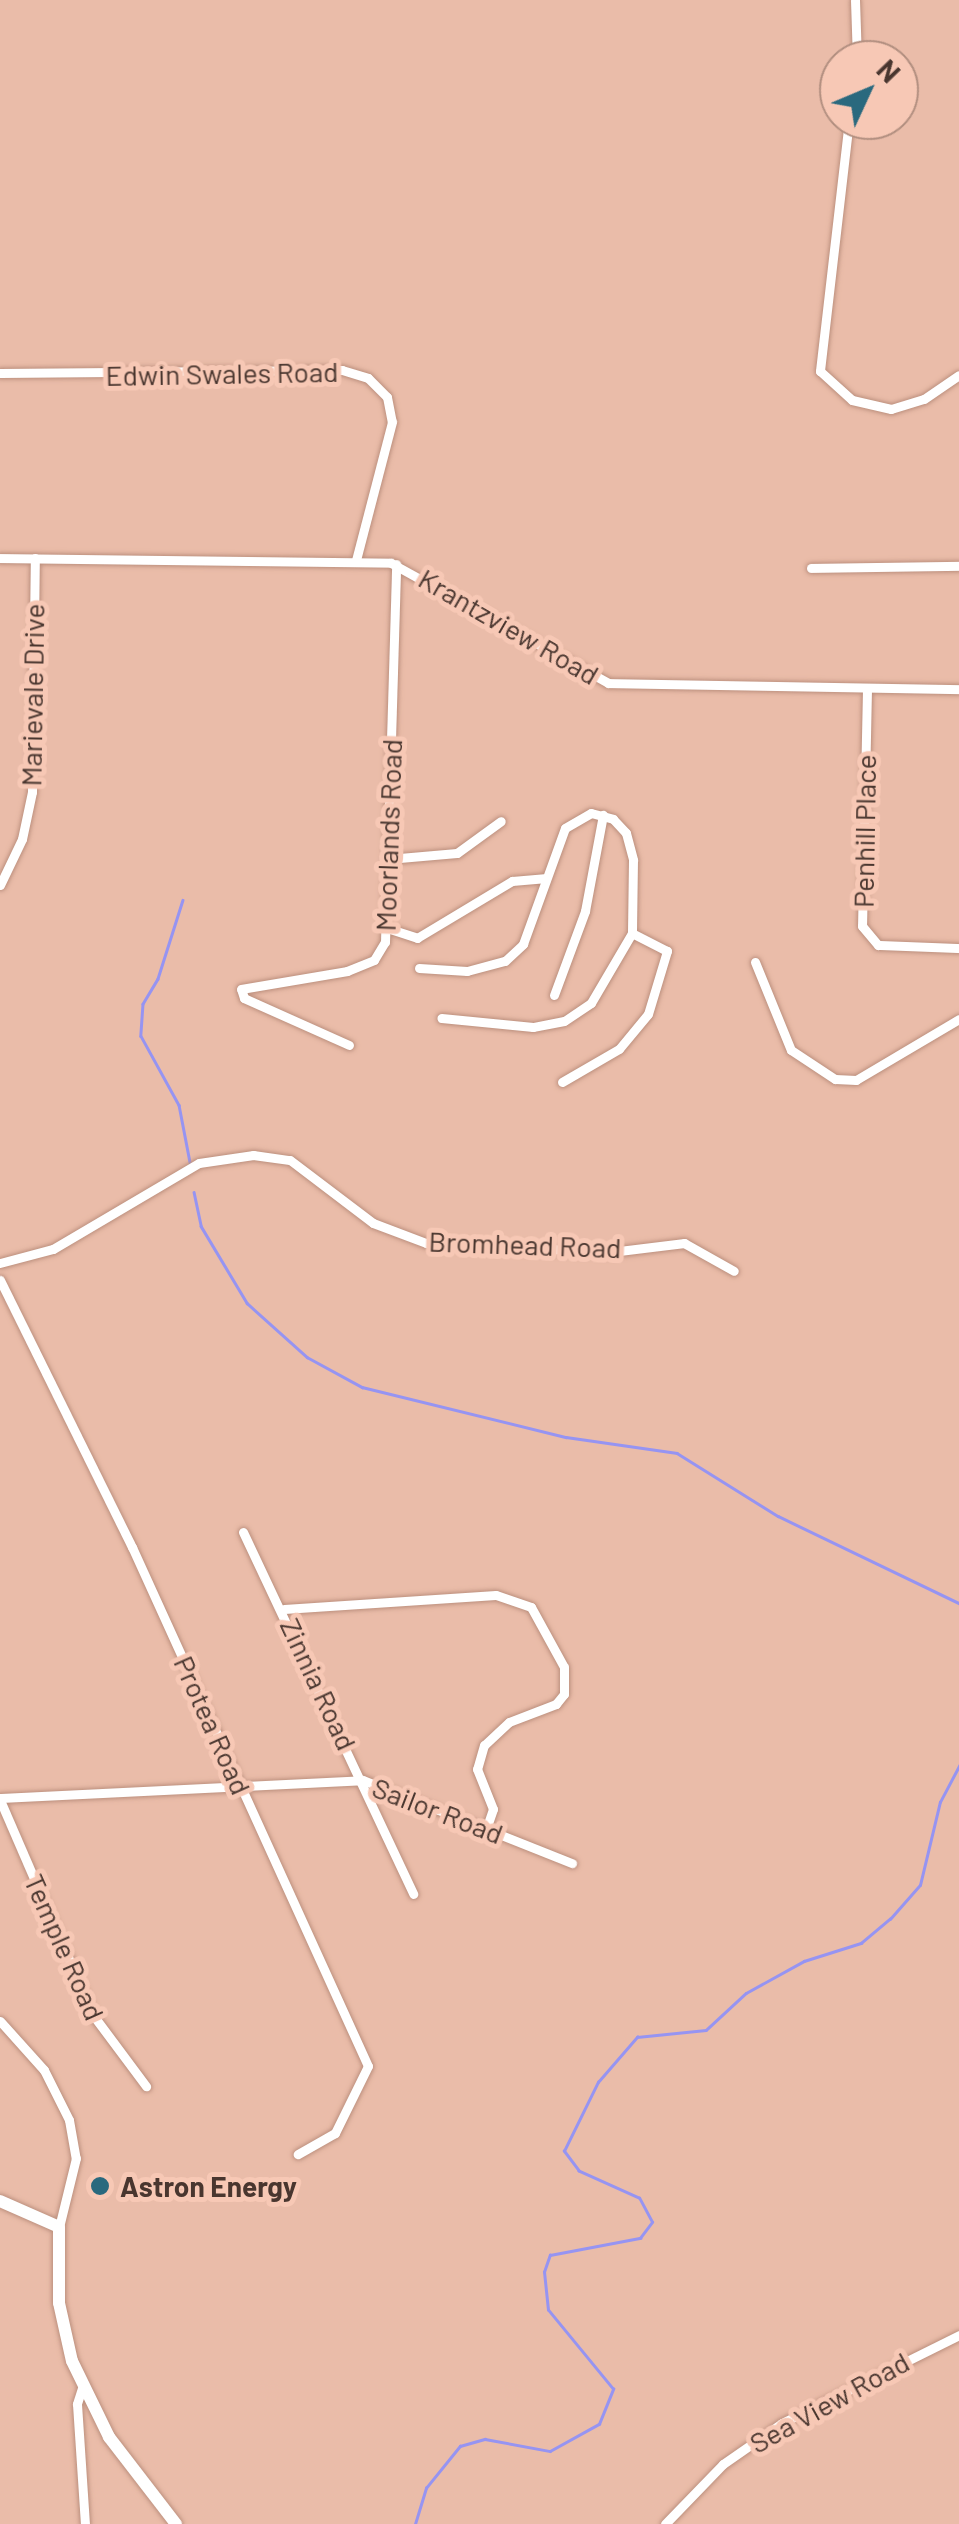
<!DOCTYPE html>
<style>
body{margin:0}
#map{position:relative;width:959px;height:2524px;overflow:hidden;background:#eabca9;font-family:Barlow,sans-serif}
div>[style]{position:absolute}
.stream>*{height:2.5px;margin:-1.25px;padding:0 1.25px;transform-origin:1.25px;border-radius:1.25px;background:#9694f2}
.roads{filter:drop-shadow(0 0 2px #bc907e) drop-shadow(0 0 2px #bc907e)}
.street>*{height:9px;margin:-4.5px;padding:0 4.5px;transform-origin:4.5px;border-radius:4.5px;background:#fff}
.secondary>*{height:12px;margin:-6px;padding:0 6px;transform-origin:6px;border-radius:6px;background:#fff}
.dots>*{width:28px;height:28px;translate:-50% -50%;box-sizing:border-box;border:5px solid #f7c8b5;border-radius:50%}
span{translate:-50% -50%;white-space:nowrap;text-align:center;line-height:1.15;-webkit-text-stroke:10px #f7c8b5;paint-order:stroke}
.street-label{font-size:28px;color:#49362f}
.poi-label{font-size:28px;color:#49362f;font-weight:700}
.left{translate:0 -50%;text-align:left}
.north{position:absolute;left:819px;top:40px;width:100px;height:100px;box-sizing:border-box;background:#f7c8b5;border:2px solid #b18e7f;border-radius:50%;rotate:46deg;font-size:28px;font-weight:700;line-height:40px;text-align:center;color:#49362f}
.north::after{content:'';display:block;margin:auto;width:35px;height:45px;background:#2a697e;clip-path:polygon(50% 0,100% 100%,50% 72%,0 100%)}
</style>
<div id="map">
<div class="stream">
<div style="left:183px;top:900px;width:83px;rotate:107.6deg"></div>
<div style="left:158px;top:979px;width:29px;rotate:121deg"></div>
<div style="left:143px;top:1004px;width:32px;rotate:94deg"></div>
<div style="left:141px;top:1036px;width:79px;rotate:61.2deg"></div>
<div style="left:179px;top:1105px;width:58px;rotate:79.1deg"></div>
<div style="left:194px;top:1192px;width:35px;rotate:78deg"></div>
<div style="left:201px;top:1226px;width:90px;rotate:59.1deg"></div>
<div style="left:247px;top:1303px;width:81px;rotate:42deg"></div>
<div style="left:307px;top:1357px;width:63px;rotate:28.6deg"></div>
<div style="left:362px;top:1387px;width:210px;rotate:13.8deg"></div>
<div style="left:566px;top:1437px;width:112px;rotate:8.2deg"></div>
<div style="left:677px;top:1453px;width:119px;rotate:32deg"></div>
<div style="left:778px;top:1516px;width:201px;rotate:25.7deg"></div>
<div style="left:415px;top:2524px;width:38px;rotate:-73deg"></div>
<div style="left:426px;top:2488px;width:54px;rotate:-51deg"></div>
<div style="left:460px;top:2446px;width:26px;rotate:-16deg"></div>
<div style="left:485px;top:2439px;width:66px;rotate:10.5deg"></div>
<div style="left:550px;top:2451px;width:56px;rotate:-28.9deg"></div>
<div style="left:599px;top:2424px;width:38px;rotate:-68deg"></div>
<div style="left:613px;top:2389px;width:102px;rotate:-129.4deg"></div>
<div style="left:548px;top:2310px;width:38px;rotate:-96deg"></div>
<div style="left:544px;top:2272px;width:18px;rotate:-71deg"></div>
<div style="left:550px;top:2255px;width:92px;rotate:-10.7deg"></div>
<div style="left:640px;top:2238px;width:20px;rotate:-53deg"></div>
<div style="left:652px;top:2222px;width:27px;rotate:-118deg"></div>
<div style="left:639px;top:2198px;width:66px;rotate:-155.8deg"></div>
<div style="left:579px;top:2171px;width:25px;rotate:-127deg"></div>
<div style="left:564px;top:2151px;width:77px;rotate:-63.8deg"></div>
<div style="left:598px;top:2082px;width:60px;rotate:-49.1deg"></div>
<div style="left:637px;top:2037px;width:69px;rotate:-5.8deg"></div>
<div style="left:706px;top:2030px;width:54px;rotate:-42.8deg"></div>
<div style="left:746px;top:1993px;width:66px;rotate:-28.9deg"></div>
<div style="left:804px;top:1961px;width:60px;rotate:-17.5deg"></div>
<div style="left:861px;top:1943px;width:38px;rotate:-40deg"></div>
<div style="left:890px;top:1919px;width:45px;rotate:-48.6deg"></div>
<div style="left:920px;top:1885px;width:85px;rotate:-76.5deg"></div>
<div style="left:940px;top:1802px;width:41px;rotate:-62.2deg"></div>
</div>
<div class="roads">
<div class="street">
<div style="left:855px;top:0;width:60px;rotate:88.1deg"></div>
<div style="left:849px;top:120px;width:253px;rotate:96.6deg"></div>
<div style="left:820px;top:371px;width:43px;rotate:42.2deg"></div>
<div style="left:852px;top:400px;width:40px;rotate:13deg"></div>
<div style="left:891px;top:409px;width:34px;rotate:-17deg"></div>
<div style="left:924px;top:399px;width:42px;rotate:-34.4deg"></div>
<div style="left:0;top:373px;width:342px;rotate:-0.5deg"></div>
<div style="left:342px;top:370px;width:27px;rotate:17deg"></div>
<div style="left:368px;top:378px;width:27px;rotate:45deg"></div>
<div style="left:387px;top:397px;width:25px;rotate:79deg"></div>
<div style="left:392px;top:422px;width:143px;rotate:104.6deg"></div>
<div style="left:0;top:558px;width:391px;rotate:0.7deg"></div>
<div style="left:391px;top:563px;width:248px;rotate:28.9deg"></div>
<div style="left:608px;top:683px;width:351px;rotate:1deg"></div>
<div style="left:811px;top:568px;width:148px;rotate:-0.8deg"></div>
<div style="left:867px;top:689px;width:237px;rotate:91.2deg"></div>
<div style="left:862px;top:926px;width:25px;rotate:50deg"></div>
<div style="left:878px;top:945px;width:81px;rotate:2.1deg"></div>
<div style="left:388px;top:859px;width:69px;rotate:-5deg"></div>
<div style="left:457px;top:853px;width:54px;rotate:-36deg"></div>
<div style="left:0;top:885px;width:51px;rotate:-64.4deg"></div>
<div style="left:22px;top:839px;width:48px;rotate:-78deg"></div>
<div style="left:32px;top:792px;width:234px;rotate:-89.3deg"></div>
<div style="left:387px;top:928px;width:32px;rotate:18deg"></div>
<div style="left:417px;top:938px;width:111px;rotate:-31deg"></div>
<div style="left:512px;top:881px;width:32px;rotate:-5deg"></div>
<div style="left:755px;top:962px;width:95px;rotate:67.8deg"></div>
<div style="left:791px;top:1050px;width:53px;rotate:33.4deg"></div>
<div style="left:835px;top:1079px;width:21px;rotate:3deg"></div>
<div style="left:856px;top:1080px;width:120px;rotate:-30.6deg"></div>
<div style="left:419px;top:968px;width:48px;rotate:3.6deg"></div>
<div style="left:467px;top:971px;width:39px;rotate:-15deg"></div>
<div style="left:505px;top:961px;width:25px;rotate:-43deg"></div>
<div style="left:523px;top:944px;width:123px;rotate:-70.1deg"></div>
<div style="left:565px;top:828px;width:30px;rotate:-30deg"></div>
<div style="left:591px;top:813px;width:23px;rotate:15deg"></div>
<div style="left:613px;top:819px;width:19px;rotate:47deg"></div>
<div style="left:626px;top:833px;width:28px;rotate:75deg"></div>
<div style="left:633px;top:860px;width:73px;rotate:90.8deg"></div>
<div style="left:632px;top:933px;width:81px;rotate:120.4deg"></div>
<div style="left:591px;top:1003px;width:32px;rotate:146deg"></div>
<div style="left:564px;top:1021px;width:32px;rotate:169deg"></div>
<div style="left:533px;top:1027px;width:92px;rotate:-174.4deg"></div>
<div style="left:554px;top:995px;width:90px;rotate:-69.7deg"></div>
<div style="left:585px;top:911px;width:98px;rotate:-79.4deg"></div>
<div style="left:349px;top:1045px;width:115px;rotate:-155.9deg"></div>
<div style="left:244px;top:998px;width:9px;rotate:-108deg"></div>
<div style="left:241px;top:989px;width:108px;rotate:-9.6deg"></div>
<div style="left:347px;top:971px;width:29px;rotate:-22deg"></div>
<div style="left:374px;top:960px;width:21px;rotate:-59deg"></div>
<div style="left:385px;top:942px;width:378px;rotate:-88.3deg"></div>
<div style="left:562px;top:1082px;width:66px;rotate:-30.1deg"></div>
<div style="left:619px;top:1049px;width:45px;rotate:-50.4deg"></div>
<div style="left:648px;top:1014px;width:66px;rotate:-73.2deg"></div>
<div style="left:667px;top:951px;width:39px;rotate:-153deg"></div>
<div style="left:0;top:1263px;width:55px;rotate:-14.8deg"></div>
<div style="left:53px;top:1249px;width:169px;rotate:-30.5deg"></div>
<div style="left:199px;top:1163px;width:55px;rotate:-8.4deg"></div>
<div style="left:253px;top:1155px;width:37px;rotate:8deg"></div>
<div style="left:290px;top:1160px;width:104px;rotate:37.2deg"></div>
<div style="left:373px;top:1223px;width:57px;rotate:20.7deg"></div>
<div style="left:426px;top:1243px;width:185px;rotate:2.8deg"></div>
<div style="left:611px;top:1252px;width:74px;rotate:-7deg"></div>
<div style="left:684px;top:1243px;width:57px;rotate:29.2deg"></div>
<div style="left:0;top:1280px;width:298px;rotate:63.7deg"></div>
<div style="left:132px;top:1547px;width:570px;rotate:65.55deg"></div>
<div style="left:368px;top:2066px;width:75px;rotate:116.2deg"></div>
<div style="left:335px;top:2133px;width:43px;rotate:150.4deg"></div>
<div style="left:243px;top:1532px;width:400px;rotate:64.8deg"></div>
<div style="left:284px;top:1609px;width:212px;rotate:-3.8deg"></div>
<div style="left:496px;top:1595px;width:37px;rotate:19deg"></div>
<div style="left:531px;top:1607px;width:68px;rotate:61.2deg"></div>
<div style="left:564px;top:1667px;width:27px;rotate:90deg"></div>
<div style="left:564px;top:1694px;width:13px;rotate:129deg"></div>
<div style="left:556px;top:1704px;width:50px;rotate:159deg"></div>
<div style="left:509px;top:1722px;width:34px;rotate:137deg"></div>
<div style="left:484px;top:1745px;width:25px;rotate:106deg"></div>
<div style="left:477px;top:1769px;width:43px;rotate:68.2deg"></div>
<div style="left:493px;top:1809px;width:21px;rotate:109deg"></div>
<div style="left:0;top:1798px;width:363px;rotate:-2.8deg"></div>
<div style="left:363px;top:1780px;width:225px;rotate:21.7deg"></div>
<div style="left:0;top:1800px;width:234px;rotate:66.6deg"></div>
<div style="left:93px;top:2015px;width:89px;rotate:53.3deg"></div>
<div style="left:0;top:2021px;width:66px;rotate:48.1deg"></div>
<div style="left:44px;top:2070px;width:56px;rotate:63.4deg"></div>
<div style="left:69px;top:2120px;width:39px;rotate:80deg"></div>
<div style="left:76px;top:2158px;width:71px;rotate:103.8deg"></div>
<div style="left:83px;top:2385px;width:20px;rotate:108deg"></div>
<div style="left:77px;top:2404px;width:120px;rotate:86.2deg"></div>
<div style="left:665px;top:2524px;width:83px;rotate:-46deg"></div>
<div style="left:723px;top:2464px;width:72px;rotate:-34.8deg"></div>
<div style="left:782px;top:2423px;width:198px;rotate:-26.4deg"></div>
</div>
<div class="secondary">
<div style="left:0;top:2201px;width:64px;rotate:23.8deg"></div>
<div style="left:59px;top:2227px;width:76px;rotate:90deg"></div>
<div style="left:59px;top:2303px;width:59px;rotate:77.4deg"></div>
<div style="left:72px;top:2361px;width:85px;rotate:64deg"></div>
<div style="left:109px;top:2437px;width:110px;rotate:52.4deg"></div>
</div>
</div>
<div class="dots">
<div style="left:100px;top:2186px;background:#2a697e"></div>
</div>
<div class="street-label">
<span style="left:222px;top:373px;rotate:-1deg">Edwin Swales Road</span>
<span style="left:509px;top:626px;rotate:30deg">Krantzview Road</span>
<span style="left:32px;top:695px;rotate:-89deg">Marievale Drive</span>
<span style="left:864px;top:831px;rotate:-89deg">Penhill Place</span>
<span style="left:388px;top:835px;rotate:-88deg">Moorlands Road</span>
<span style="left:525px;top:1244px;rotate:2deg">Bromhead Road</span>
<span style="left:319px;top:1684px;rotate:65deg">Zinnia Road</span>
<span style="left:213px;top:1725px;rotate:66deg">Protea Road</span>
<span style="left:438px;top:1810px;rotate:21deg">Sailor Road</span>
<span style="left:65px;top:1947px;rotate:66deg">Temple Road</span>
<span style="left:829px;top:2402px;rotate:-29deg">Sea View Road</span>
</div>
<div class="poi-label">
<span class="left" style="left:120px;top:2186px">Astron Energy</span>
</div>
<div class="north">N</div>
</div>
